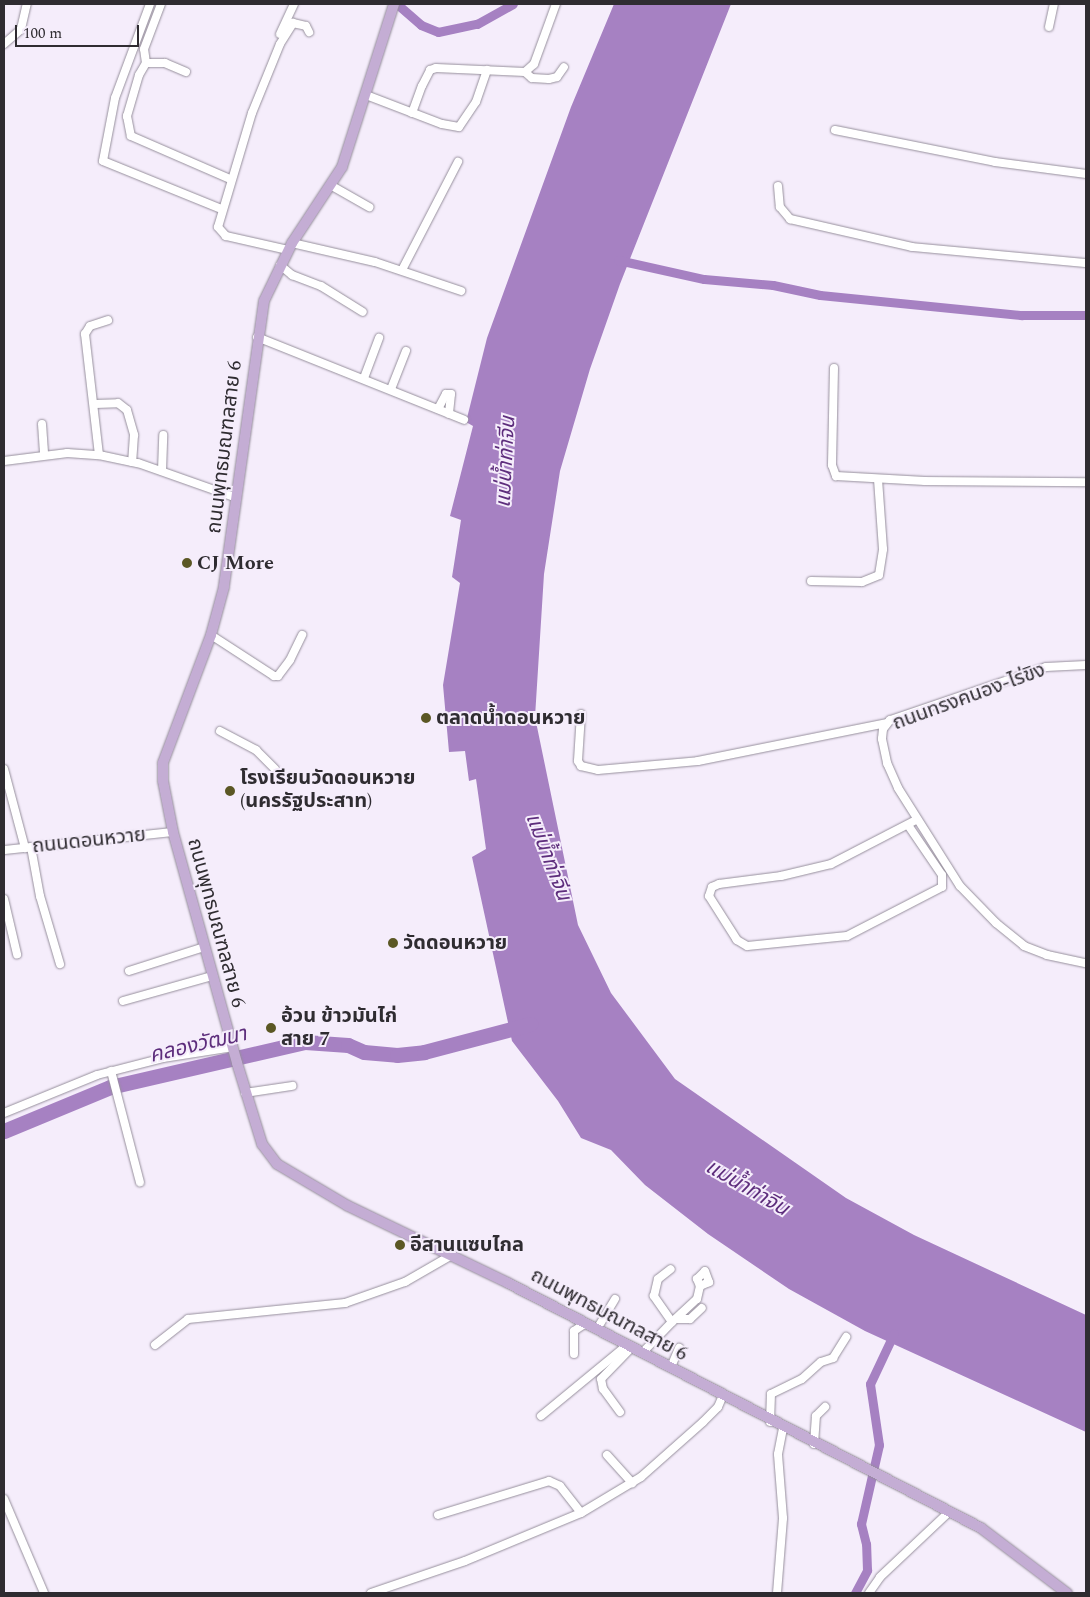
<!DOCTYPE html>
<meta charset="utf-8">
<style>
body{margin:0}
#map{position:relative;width:1090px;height:1597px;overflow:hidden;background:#f5edfb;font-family:Spectral,"Noto Sans Thai",serif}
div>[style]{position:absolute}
.water>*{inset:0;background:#a681c2}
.canal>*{height:9px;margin:-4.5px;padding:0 4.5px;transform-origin:4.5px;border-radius:4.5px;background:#a681c2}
.river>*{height:15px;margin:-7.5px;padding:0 7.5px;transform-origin:7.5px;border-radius:7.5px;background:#a681c2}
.roads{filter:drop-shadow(0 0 1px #968f9c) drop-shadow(0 0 1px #968f9c)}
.minor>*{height:8px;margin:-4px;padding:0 4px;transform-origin:4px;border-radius:4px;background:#fff}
.major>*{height:10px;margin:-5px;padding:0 5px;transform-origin:5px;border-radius:5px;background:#c4add4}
.dots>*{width:14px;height:14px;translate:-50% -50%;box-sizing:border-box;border:2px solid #f5edfb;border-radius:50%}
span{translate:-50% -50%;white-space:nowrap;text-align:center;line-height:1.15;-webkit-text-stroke:4px #f5edfb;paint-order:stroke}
.street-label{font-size:20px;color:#2f2c31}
.poi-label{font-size:20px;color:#2f2c31;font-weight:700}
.left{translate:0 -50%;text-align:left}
.water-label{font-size:21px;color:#5d2d7c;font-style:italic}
.frame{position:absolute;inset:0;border:5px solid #2f2c31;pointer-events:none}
.scale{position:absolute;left:15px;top:25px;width:124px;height:22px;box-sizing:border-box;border:2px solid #2f2c31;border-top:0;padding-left:6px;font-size:15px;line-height:18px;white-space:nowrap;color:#2f2c31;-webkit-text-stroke:4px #f5edfb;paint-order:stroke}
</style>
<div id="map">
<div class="water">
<div style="clip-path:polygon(614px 4px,731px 4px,620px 284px,590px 369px,560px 471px,544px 574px,535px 717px,578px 925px,611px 993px,675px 1079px,846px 1198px,914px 1235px,1086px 1315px,1086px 1432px,865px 1331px,789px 1289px,708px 1234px,645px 1185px,611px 1150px,581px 1138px,558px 1101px,512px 1041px,472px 857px,486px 849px,476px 779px,469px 781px,465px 751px,449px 752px,443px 685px,460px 583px,452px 577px,461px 520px,450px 516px,473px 426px,466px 422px,487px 338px,571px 107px)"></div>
</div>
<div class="canal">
<div style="left:397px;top:4px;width:32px;rotate:41deg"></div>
<div style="left:421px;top:25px;width:18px;rotate:22deg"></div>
<div style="left:438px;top:32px;width:40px;rotate:-12deg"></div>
<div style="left:477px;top:24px;width:41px;rotate:-29.1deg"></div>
<div style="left:618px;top:260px;width:88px;rotate:12.5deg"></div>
<div style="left:704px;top:279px;width:69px;rotate:5deg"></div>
<div style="left:773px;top:285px;width:48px;rotate:12deg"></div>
<div style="left:820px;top:295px;width:203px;rotate:5.7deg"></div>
<div style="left:1022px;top:315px;width:64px"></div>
<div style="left:855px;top:1593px;width:26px;rotate:-62deg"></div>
<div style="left:867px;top:1570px;width:26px;rotate:-92deg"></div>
<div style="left:866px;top:1544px;width:21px;rotate:-104deg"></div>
<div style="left:861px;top:1524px;width:81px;rotate:-77.2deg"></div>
<div style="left:879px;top:1445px;width:62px;rotate:-98.4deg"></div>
<div style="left:870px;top:1384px;width:56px;rotate:-64.8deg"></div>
</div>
<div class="river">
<div style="left:4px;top:1131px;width:115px;rotate:-22.5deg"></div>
<div style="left:110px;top:1087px;width:200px;rotate:-13deg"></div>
<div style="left:305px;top:1042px;width:43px;rotate:4deg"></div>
<div style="left:348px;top:1045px;width:17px;rotate:24deg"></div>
<div style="left:364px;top:1052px;width:33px;rotate:5deg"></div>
<div style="left:397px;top:1055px;width:27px;rotate:-6deg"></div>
<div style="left:424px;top:1052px;width:110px;rotate:-14.8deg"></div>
</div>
<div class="roads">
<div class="minor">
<div style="left:150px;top:4px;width:100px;rotate:110.4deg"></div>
<div style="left:115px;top:98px;width:64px;rotate:100.8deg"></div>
<div style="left:103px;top:161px;width:127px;rotate:22.1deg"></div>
<div style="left:1049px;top:27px;width:24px;rotate:-78deg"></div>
<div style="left:280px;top:34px;width:33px;rotate:-65deg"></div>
<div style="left:4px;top:44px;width:23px;rotate:-41deg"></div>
<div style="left:21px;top:29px;width:26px;rotate:-77deg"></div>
<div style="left:146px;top:63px;width:14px;rotate:-98deg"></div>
<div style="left:144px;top:49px;width:48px;rotate:-69.3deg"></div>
<div style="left:186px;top:72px;width:23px;rotate:-157deg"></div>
<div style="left:165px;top:63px;width:19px;rotate:180deg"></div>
<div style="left:146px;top:63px;width:14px;rotate:120deg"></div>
<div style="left:139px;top:75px;width:43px;rotate:106.3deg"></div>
<div style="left:127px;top:116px;width:20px;rotate:79deg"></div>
<div style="left:131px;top:136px;width:108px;rotate:23.5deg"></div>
<div style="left:525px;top:72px;width:9px;rotate:41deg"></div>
<div style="left:532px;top:78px;width:17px;rotate:3deg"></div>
<div style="left:549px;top:79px;width:8px;rotate:-14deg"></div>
<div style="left:557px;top:77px;width:12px;rotate:-55deg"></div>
<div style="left:366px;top:95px;width:81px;rotate:20.9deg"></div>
<div style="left:442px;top:124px;width:17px;rotate:10deg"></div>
<div style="left:459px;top:127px;width:30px;rotate:-56deg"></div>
<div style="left:476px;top:102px;width:34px;rotate:-71deg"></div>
<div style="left:412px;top:113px;width:29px;rotate:-70deg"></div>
<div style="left:422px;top:86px;width:18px;rotate:-63deg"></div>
<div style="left:430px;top:70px;width:6px;rotate:-18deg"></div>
<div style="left:436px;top:68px;width:89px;rotate:2.6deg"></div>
<div style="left:525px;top:72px;width:12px;rotate:-42deg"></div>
<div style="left:534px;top:64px;width:64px;rotate:-69.9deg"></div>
<div style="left:835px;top:130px;width:163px;rotate:11.3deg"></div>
<div style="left:995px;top:162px;width:92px;rotate:7.5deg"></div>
<div style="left:332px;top:186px;width:43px;rotate:29.6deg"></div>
<div style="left:778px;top:186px;width:21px;rotate:85deg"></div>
<div style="left:780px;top:207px;width:16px;rotate:50deg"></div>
<div style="left:790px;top:219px;width:125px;rotate:12.9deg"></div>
<div style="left:912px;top:247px;width:175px;rotate:5.3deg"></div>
<div style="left:292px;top:243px;width:85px;rotate:12.9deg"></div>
<div style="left:375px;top:262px;width:91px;rotate:18.6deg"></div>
<div style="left:288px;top:250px;width:64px;rotate:-167.3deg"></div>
<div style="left:226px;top:236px;width:12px;rotate:-132deg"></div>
<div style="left:218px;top:227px;width:119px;rotate:-73.4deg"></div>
<div style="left:252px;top:113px;width:74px;rotate:-67.9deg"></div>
<div style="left:280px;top:44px;width:25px;rotate:-58deg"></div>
<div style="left:293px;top:23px;width:13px;rotate:13deg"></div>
<div style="left:306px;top:26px;width:7px;rotate:63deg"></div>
<div style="left:280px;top:265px;width:16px;rotate:40deg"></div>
<div style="left:292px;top:275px;width:31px;rotate:21deg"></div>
<div style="left:321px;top:286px;width:49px;rotate:31.8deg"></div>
<div style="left:402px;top:270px;width:122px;rotate:-62.6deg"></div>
<div style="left:257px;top:337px;width:223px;rotate:21.8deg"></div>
<div style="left:834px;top:368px;width:97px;rotate:91.2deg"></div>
<div style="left:832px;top:465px;width:12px;rotate:70deg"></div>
<div style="left:836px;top:476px;width:89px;rotate:3.2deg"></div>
<div style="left:925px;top:481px;width:161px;rotate:0.4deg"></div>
<div style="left:364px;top:378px;width:43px;rotate:-69.4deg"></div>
<div style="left:391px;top:389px;width:41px;rotate:-68.5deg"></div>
<div style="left:95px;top:404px;width:23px;rotate:-2deg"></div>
<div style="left:118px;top:403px;width:11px;rotate:38deg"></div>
<div style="left:127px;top:410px;width:26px;rotate:74deg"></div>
<div style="left:134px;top:435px;width:27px;rotate:94deg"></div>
<div style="left:438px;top:409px;width:17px;rotate:-62deg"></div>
<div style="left:446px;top:394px;width:5px"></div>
<div style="left:451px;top:394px;width:20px;rotate:96deg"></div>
<div style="left:42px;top:424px;width:31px;rotate:86deg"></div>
<div style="left:99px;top:455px;width:122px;rotate:-96.6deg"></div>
<div style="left:85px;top:334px;width:9px;rotate:-58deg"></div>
<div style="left:90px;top:326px;width:19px;rotate:-18deg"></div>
<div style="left:4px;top:461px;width:64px;rotate:-7.2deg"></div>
<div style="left:67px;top:453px;width:32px;rotate:4deg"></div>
<div style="left:99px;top:455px;width:40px;rotate:12deg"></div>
<div style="left:138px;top:463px;width:105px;rotate:19.5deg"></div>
<div style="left:162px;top:471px;width:36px;rotate:-88deg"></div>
<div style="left:811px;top:581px;width:51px;rotate:1.1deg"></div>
<div style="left:862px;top:582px;width:18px;rotate:-22deg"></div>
<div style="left:879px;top:575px;width:26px;rotate:-81deg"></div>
<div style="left:883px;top:549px;width:69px;rotate:-94.1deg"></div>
<div style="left:211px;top:635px;width:75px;rotate:33.1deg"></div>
<div style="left:274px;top:676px;width:4px"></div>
<div style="left:278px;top:676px;width:20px;rotate:-53deg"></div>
<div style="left:290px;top:660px;width:28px;rotate:-64deg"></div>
<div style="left:1086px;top:665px;width:40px;rotate:177.1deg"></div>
<div style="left:1046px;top:667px;width:165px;rotate:161.2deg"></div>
<div style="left:890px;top:720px;width:11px;rotate:128deg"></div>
<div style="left:883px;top:729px;width:10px;rotate:96deg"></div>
<div style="left:882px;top:739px;width:25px;rotate:78deg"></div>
<div style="left:887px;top:763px;width:27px;rotate:66deg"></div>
<div style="left:898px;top:788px;width:116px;rotate:57.7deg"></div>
<div style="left:960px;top:886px;width:52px;rotate:45.8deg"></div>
<div style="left:996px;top:923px;width:36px;rotate:39deg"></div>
<div style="left:1024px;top:946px;width:25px;rotate:21deg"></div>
<div style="left:1047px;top:955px;width:40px;rotate:12deg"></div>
<div style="left:581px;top:714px;width:47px;rotate:93.7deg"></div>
<div style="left:578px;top:761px;width:6px;rotate:59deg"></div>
<div style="left:581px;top:766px;width:17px;rotate:13deg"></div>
<div style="left:598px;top:770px;width:100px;rotate:-5.1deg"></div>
<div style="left:698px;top:761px;width:192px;rotate:-11.4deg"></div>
<div style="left:220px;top:731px;width:41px;rotate:27.8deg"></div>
<div style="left:256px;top:750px;width:27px;rotate:45deg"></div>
<div style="left:4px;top:769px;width:82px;rotate:75.1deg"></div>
<div style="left:908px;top:825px;width:60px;rotate:55.8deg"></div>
<div style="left:942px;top:875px;width:12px;rotate:90deg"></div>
<div style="left:942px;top:887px;width:107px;rotate:152.7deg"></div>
<div style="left:847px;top:936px;width:100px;rotate:174.3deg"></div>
<div style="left:747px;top:946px;width:12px;rotate:-149deg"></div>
<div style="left:737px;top:940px;width:52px;rotate:-122.5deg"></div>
<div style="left:709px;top:896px;width:9px;rotate:-72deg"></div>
<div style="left:712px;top:887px;width:8px;rotate:-23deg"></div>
<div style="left:719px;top:884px;width:63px;rotate:-7.4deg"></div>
<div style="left:781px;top:876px;width:51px;rotate:-13.5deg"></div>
<div style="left:831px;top:864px;width:96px;rotate:-27.4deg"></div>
<div style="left:31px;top:847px;width:50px;rotate:79.6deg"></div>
<div style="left:40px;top:896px;width:71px;rotate:73.6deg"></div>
<div style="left:4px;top:850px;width:170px;rotate:-6.1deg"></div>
<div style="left:4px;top:899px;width:57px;rotate:76.7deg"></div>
<div style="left:129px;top:971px;width:79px;rotate:-17.7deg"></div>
<div style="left:123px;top:1001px;width:92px;rotate:-15.7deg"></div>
<div style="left:111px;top:1071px;width:115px;rotate:75.4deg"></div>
<div style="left:245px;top:1093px;width:48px;rotate:-8.5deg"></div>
<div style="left:4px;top:1113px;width:100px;rotate:-22.2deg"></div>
<div style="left:97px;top:1075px;width:68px;rotate:-14.4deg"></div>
<div style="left:163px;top:1058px;width:71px;rotate:-8.9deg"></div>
<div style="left:677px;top:1319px;width:13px"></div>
<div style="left:690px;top:1319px;width:16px;rotate:-43deg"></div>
<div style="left:672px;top:1322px;width:34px;rotate:-43deg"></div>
<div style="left:697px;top:1299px;width:13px;rotate:-77deg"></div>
<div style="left:700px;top:1286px;width:8px;rotate:-113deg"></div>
<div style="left:697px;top:1279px;width:11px;rotate:-45deg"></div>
<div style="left:705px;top:1271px;width:12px;rotate:70deg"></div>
<div style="left:709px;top:1282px;width:10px;rotate:156deg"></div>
<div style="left:597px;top:1329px;width:35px;rotate:-59deg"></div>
<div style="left:155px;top:1345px;width:42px;rotate:-38.2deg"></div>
<div style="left:188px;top:1319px;width:158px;rotate:-5.8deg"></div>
<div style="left:345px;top:1303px;width:64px;rotate:-19.3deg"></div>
<div style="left:405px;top:1282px;width:54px;rotate:-29.9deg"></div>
<div style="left:642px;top:1353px;width:43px;rotate:-45.9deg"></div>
<div style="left:672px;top:1322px;width:32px;rotate:-125deg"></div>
<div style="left:654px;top:1296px;width:17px;rotate:-77deg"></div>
<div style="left:658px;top:1279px;width:16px;rotate:-38deg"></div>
<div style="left:574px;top:1354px;width:23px;rotate:-90deg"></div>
<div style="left:574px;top:1331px;width:14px;rotate:-34deg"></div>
<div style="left:671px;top:1367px;width:21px;rotate:-67deg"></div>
<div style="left:620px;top:1412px;width:29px;rotate:-126deg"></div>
<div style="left:603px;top:1389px;width:10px;rotate:-101deg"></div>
<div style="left:601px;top:1379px;width:45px;rotate:-45.9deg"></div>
<div style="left:541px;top:1416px;width:112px;rotate:-39.5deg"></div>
<div style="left:770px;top:1422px;width:28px;rotate:-88deg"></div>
<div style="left:771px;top:1394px;width:34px;rotate:-26deg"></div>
<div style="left:802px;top:1379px;width:25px;rotate:-42deg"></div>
<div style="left:821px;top:1362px;width:13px;rotate:-18deg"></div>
<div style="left:833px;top:1358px;width:25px;rotate:-58deg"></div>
<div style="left:814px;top:1444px;width:28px;rotate:-86deg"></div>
<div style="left:816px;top:1416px;width:13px;rotate:-45deg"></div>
<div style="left:607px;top:1455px;width:38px;rotate:48deg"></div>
<div style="left:4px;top:1499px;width:102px;rotate:66.9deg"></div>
<div style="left:438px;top:1515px;width:116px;rotate:-17deg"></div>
<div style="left:549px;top:1481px;width:12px;rotate:24deg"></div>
<div style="left:560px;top:1486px;width:34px;rotate:52deg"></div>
<div style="left:371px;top:1593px;width:99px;rotate:-18.8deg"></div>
<div style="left:465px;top:1561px;width:126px;rotate:-22.5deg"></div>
<div style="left:581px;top:1513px;width:70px;rotate:-31deg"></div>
<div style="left:641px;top:1477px;width:83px;rotate:-41.6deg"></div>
<div style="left:703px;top:1422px;width:21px;rotate:-45deg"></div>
<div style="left:718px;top:1407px;width:13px;rotate:-67deg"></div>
<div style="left:777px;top:1593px;width:75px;rotate:-85.4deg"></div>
<div style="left:783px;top:1518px;width:64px;rotate:-94.5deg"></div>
<div style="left:778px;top:1454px;width:26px;rotate:-79deg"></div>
<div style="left:869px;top:1593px;width:19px;rotate:-55deg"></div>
<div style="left:880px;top:1577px;width:95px;rotate:-43.3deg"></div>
</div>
<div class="major">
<div style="left:394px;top:4px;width:171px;rotate:107.7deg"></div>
<div style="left:342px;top:167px;width:91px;rotate:123.3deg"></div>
<div style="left:292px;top:243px;width:64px;rotate:115.8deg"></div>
<div style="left:264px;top:301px;width:289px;rotate:98deg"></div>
<div style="left:224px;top:587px;width:50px;rotate:105.2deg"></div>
<div style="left:211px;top:635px;width:137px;rotate:110.6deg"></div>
<div style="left:163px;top:763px;width:18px;rotate:90deg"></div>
<div style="left:163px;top:781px;width:52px;rotate:78.9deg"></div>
<div style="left:173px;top:832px;width:240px;rotate:74.5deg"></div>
<div style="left:237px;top:1063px;width:85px;rotate:72.8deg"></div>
<div style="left:262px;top:1144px;width:25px;rotate:53deg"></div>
<div style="left:277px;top:1164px;width:82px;rotate:30.6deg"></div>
<div style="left:348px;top:1206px;width:178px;rotate:25.7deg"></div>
<div style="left:508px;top:1283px;width:533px;rotate:27.38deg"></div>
<div style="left:981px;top:1528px;width:108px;rotate:37.1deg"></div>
</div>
</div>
<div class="dots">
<div style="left:187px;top:563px;background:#5b5724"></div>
<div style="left:426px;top:718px;background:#5b5724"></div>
<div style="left:230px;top:791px;background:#5b5724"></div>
<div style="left:393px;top:943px;background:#5b5724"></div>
<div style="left:271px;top:1028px;background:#5b5724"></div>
<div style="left:400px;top:1245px;background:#5b5724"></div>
</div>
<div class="street-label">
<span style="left:225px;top:447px;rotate:-83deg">ถนนพุทธมณฑลสาย 6</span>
<span style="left:969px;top:697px;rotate:-20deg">ถนนทรงคนอง-ไร่ขิง</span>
<span style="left:89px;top:841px;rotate:-6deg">ถนนดอนหวาย</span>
<span style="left:216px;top:923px;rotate:75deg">ถนนพุทธมณฑลสาย 6</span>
<span style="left:609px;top:1315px;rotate:28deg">ถนนพุทธมณฑลสาย 6</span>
</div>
<div class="poi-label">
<span class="left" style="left:197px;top:563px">CJ More</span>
<span class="left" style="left:436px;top:718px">ตลาดน้ำดอนหวาย</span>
<span class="left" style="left:240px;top:790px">โรงเรียนวัดดอนหวาย<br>(นครรัฐประสาท)</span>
<span class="left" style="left:403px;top:943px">วัดดอนหวาย</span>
<span class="left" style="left:281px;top:1028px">อ้วน ข้าวมันไก่<br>สาย 7</span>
<span class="left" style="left:410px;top:1245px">อีสานแซบไกล</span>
</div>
<div class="water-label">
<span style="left:506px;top:462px;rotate:-87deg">แม่น้ำท่าจีน</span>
<span style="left:548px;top:857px;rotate:69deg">แม่น้ำท่าจีน</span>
<span style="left:198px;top:1045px;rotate:-13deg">คลองวัฒนา</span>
<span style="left:747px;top:1188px;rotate:30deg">แม่น้ำท่าจีน</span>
</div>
<div class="frame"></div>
<div class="scale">100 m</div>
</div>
